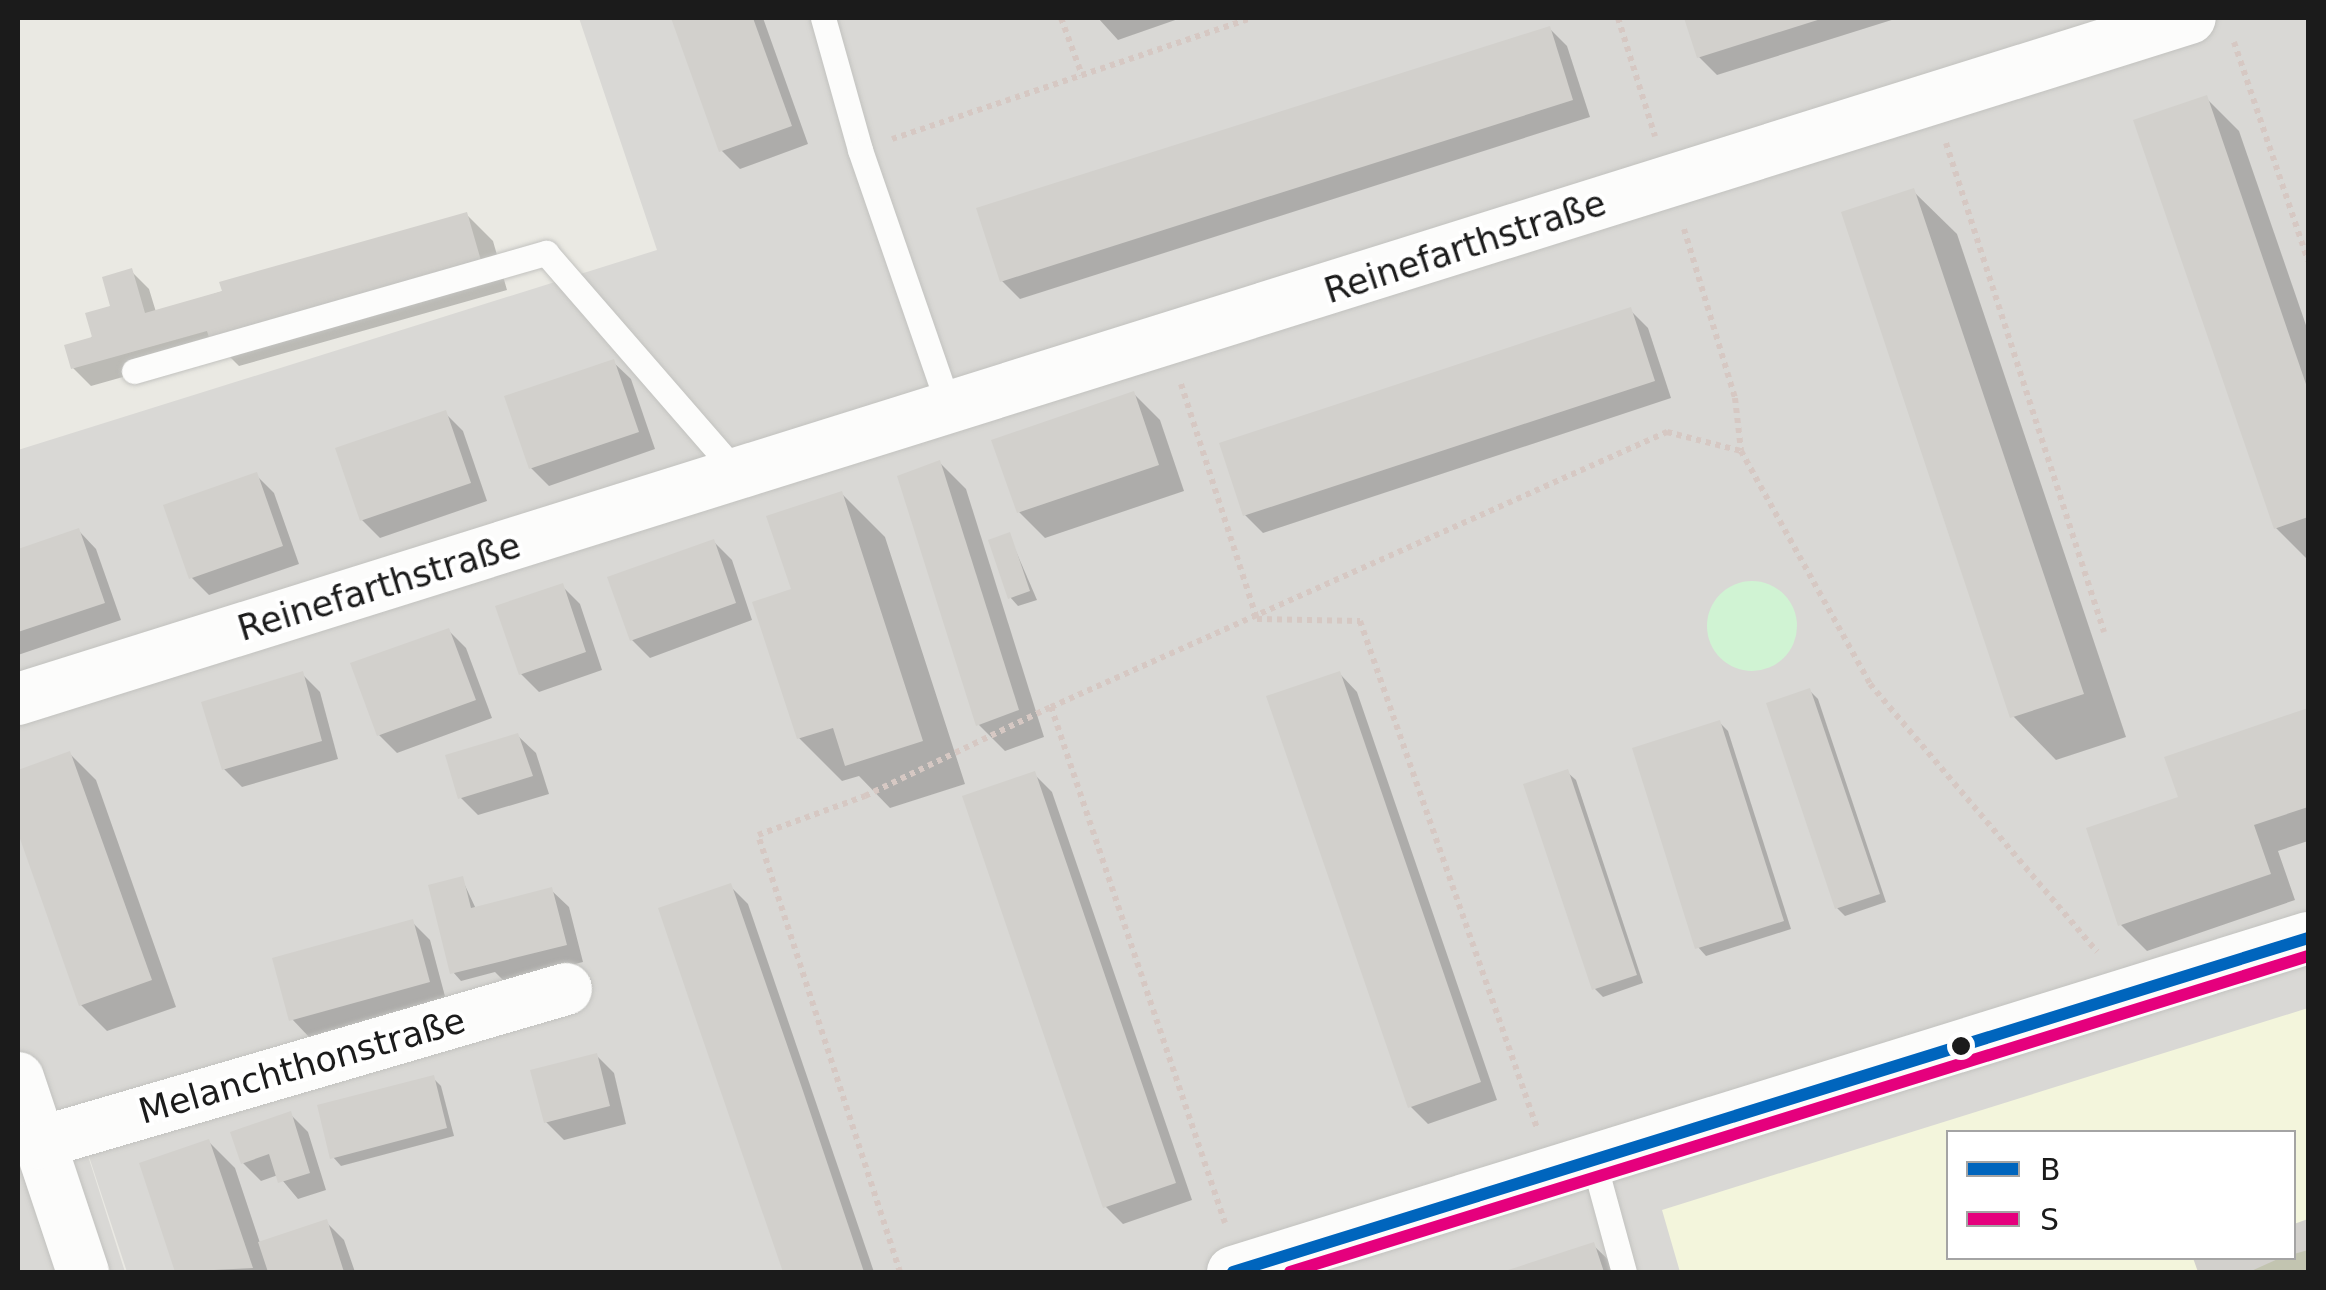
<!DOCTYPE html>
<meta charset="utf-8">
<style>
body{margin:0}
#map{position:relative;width:2326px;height:1290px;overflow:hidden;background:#eae9e3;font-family:"DejaVu Sans",sans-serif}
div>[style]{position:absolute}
.residential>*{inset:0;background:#d9d8d5}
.education>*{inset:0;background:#f3f5dc}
.park>*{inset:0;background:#d0f3d3}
.round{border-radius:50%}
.shadow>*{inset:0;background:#0003}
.building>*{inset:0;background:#d2d0cc}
.path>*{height:6px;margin-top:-3px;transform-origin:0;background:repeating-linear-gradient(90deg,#d6c8c3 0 5px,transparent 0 10px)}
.roads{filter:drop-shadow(0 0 2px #c2c2bf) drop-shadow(0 0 2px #c2c2bf)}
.lane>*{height:25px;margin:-12.5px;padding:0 12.5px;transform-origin:12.5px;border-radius:12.5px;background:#fcfcfb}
.street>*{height:52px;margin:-26px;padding:0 26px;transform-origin:26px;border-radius:26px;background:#fcfcfb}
.bus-1>*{height:12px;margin:-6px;padding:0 6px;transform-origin:6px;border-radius:6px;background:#0065bd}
.bus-2>*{height:12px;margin:-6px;padding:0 6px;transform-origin:6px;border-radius:6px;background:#e5007d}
.dots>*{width:28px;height:28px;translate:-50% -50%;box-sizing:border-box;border:5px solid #fff;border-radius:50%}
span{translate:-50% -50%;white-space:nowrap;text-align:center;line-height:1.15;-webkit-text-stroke:8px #fff;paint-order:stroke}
.street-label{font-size:35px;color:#1b1b1b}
.frame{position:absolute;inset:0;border:20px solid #1b1b1b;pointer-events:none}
.legend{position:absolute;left:1946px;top:1130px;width:350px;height:130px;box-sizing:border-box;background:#fff;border:2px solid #a4a4a4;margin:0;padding:12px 18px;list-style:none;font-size:30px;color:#1b1b1b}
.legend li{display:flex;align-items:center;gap:20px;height:50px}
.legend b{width:50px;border:2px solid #a4a4a4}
</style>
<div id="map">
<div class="residential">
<div style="clip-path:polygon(evenodd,579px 18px,2308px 18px,2308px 1272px,127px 1272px,68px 1093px,125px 1272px,18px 1272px,18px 450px,657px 250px,579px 18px,1948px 1132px,2294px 1132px,2294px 1258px,1948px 1258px,1948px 1132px)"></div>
</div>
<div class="education">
<div style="clip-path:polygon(evenodd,2308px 1008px,2308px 1272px,1680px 1272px,1662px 1210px,2308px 1008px,1948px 1132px,2294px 1132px,2294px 1258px,1948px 1258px,1948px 1132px)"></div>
</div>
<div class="park">
<div class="round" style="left:1707px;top:581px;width:90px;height:90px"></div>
</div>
<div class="shadow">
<div style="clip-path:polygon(674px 18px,763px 18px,808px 144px,740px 169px,722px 151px)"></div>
<div style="clip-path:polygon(1098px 18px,1181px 18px,1118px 40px)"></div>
<div style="clip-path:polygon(1686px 18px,1898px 18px,1717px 75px,1699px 57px)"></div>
<div style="clip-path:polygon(1549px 28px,1567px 46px,1590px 117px,1020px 299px,1002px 281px)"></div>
<div style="clip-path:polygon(2206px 98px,2239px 131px,2308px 331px,2308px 560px,2276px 528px)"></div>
<div style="clip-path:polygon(1913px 191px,1957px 234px,2126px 737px,2056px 760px,2013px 716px)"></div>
<div style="clip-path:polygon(467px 215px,493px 241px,507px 290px,239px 366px,222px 349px,91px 386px,73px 368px,131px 271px,149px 289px,156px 312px)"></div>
<div style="clip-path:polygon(1630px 310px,1648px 328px,1671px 398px,1263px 533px,1245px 515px)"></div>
<div style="clip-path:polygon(613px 362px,631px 379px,655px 449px,549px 486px,531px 468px)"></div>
<div style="clip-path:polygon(1134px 394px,1160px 420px,1184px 491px,1045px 538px,1019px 512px)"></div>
<div style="clip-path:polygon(445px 413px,463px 431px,487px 501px,380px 538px,362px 520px)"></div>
<div style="clip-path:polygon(940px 463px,966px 489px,1044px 737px,1005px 751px,979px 725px)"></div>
<div style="clip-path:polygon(256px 475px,274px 493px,299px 564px,209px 595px,191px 577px)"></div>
<div style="clip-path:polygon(842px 494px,885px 537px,965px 784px,890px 808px,859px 776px,842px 781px,799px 738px,794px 591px)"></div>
<div style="clip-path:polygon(79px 531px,96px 549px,121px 620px,18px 655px,18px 551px)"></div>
<div style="clip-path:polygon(1009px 535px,1037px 600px,1018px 606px,1010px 597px)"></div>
<div style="clip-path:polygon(714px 542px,732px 560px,752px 620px,650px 658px,632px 640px)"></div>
<div style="clip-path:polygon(562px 586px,580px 604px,602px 670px,539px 692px,521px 674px)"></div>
<div style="clip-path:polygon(448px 630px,466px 648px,492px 718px,397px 753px,379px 735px)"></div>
<div style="clip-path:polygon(302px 674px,320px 692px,338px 759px,242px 787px,224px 769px)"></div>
<div style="clip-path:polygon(1340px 674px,1357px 692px,1497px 1100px,1428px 1124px,1410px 1106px)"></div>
<div style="clip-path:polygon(1810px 691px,1818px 699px,1886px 902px,1845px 916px,1837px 908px)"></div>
<div style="clip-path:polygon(2308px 711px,2308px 841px,2278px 851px,2295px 900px,2147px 951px,2121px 925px,2181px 799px,2167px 759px)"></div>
<div style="clip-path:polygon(1720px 723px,1728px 731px,1791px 929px,1706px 956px,1698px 947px)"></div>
<div style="clip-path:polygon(518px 736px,536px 753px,549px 794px,478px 815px,460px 797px)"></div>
<div style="clip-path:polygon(70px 754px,96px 780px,176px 1007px,107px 1031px,81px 1005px,18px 825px,18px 772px)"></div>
<div style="clip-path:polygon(1567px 772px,1576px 780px,1643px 983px,1603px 997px,1595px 989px)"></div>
<div style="clip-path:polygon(1034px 774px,1052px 792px,1192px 1200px,1123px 1224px,1105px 1206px)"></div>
<div style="clip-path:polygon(462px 879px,476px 909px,551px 890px,569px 907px,583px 962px,505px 982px,495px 972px,461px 981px,453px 972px)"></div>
<div style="clip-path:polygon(730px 886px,748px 904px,874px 1272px,785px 1272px,661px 910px)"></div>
<div style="clip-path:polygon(412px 922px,430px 940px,446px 1000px,309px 1037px,292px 1019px)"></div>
<div style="clip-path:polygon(596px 1055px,614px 1073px,626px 1124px,564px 1140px,546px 1122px)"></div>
<div style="clip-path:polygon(433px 1078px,441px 1086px,454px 1136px,341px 1166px,333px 1157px)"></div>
<div style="clip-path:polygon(290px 1114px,308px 1132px,326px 1190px,298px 1199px,278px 1175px,261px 1181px,243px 1163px)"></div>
<div style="clip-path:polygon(209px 1142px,235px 1168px,260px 1243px,326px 1222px,344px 1240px,355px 1272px,178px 1272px,142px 1164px)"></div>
<div style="clip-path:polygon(2308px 1222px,2308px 1272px,2200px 1272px,2196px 1258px,2294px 1258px,2294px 1226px)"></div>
<div style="clip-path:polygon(1593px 1245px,1621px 1272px,1508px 1272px)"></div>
</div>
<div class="building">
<div style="clip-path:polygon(671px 18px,753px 18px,792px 126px,719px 152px)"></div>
<div style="clip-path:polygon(1684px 18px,1824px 18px,1697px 58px)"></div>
<div style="clip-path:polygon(1550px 26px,1573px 100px,1000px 282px,976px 208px)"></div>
<div style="clip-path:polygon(2207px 95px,2308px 390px,2308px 517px,2274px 529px,2133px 120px)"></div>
<div style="clip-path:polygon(1914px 188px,2084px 694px,2010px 718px,1841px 212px)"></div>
<div style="clip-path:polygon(467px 212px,482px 264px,210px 341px,207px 331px,71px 369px,64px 345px,92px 337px,85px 313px,110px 306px,102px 277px,132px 268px,145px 313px,222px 291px,219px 282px)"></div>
<div style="clip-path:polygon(1631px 307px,1655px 381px,1243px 516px,1219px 443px)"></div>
<div style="clip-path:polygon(614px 359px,639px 432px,529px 469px,504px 396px)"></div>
<div style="clip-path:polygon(1134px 391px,1159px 465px,1017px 513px,991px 440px)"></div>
<div style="clip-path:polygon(446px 410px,471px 483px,360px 521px,335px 448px)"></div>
<div style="clip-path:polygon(940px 460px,1019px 710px,976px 726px,897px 476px)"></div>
<div style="clip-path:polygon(257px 472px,283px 546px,189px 579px,163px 505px)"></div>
<div style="clip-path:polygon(842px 491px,923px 741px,845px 766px,833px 728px,797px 739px,752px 602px,791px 589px,766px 516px)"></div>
<div style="clip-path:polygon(79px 528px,105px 603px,18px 632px,18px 549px)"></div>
<div style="clip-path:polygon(1010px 532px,1030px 591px,1008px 599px,988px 540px)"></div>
<div style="clip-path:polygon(714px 539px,736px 603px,630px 641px,607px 577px)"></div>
<div style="clip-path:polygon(563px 583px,586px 652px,519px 675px,495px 606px)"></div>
<div style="clip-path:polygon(449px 628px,476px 700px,377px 736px,350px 663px)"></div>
<div style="clip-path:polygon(303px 671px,322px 741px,222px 770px,201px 702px)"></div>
<div style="clip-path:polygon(1340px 671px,1481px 1082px,1408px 1108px,1266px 696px)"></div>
<div style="clip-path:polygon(1810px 688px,1880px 894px,1835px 909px,1766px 703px)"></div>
<div style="clip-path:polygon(2308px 708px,2308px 807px,2254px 825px,2271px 874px,2118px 926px,2086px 828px,2178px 797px,2164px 757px)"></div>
<div style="clip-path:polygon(1720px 720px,1784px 921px,1695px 949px,1632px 748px)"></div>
<div style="clip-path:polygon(518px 733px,533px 776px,458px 799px,445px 755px)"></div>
<div style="clip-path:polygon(70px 751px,152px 980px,79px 1006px,18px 833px,18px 770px)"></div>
<div style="clip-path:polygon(1568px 769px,1637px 975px,1592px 990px,1523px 784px)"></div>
<div style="clip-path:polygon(1035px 771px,1176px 1183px,1103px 1208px,962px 796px)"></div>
<div style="clip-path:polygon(463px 876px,471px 908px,552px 887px,567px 945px,450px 974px,428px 885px)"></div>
<div style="clip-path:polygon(731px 883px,802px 1088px,864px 1272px,783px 1272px,693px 1011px,658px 908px)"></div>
<div style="clip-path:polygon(413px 919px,430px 982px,289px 1021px,272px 958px)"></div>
<div style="clip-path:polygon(597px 1053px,610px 1106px,544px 1123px,530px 1070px)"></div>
<div style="clip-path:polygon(434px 1075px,447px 1128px,330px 1159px,317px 1105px)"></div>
<div style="clip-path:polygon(291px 1111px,310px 1173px,278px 1183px,269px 1154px,241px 1164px,230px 1132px)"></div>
<div style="clip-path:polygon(209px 1139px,253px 1268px,175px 1272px,139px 1163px)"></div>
<div style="clip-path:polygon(327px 1219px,344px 1272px,268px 1272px,258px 1242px)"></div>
<div style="clip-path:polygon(2308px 1219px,2308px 1250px,2294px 1254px,2294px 1224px)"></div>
<div style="clip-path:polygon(1594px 1242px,1604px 1272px,1502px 1272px)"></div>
<div style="clip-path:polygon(2193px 1258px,2280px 1258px,2249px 1272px,2198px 1272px)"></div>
</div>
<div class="path">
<div style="left:1061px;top:18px;width:61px;rotate:69.8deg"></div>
<div style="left:1618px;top:18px;width:124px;rotate:72.6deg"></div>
<div style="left:2234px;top:42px;width:231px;rotate:71.3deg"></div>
<div style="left:892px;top:139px;width:379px;rotate:-18.6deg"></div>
<div style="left:1946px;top:143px;width:514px;rotate:72.09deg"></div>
<div style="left:1684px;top:229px;width:177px;rotate:73.2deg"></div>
<div style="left:1735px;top:398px;width:53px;rotate:83.5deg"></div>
<div style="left:1181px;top:384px;width:247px;rotate:72.1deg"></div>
<div style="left:1257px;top:619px;width:103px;rotate:1.1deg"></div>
<div style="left:1360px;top:621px;width:537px;rotate:70.76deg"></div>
<div style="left:1225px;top:1223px;width:545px;rotate:-108.63deg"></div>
<div style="left:1051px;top:707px;width:675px;rotate:-24.06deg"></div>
<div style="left:1667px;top:432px;width:76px;rotate:14.4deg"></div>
<div style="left:1741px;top:451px;width:266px;rotate:61deg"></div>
<div style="left:1870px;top:684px;width:351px;rotate:49.7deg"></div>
<div style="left:900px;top:1272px;width:459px;rotate:-108deg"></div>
<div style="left:758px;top:835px;width:114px;rotate:-20deg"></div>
<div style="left:865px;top:796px;width:206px;rotate:-25.6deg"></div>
</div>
<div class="roads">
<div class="lane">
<div style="left:823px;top:18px;width:137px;rotate:74.3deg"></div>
<div style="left:860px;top:150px;width:275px;rotate:70.9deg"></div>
<div style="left:134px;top:371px;width:429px;rotate:-16deg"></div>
<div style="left:546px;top:253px;width:296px;rotate:49deg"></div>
<div style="left:1593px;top:1159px;width:117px;rotate:74.7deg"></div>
</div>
<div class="street">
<div style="left:18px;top:699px;width:2276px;rotate:-17.41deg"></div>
<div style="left:18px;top:1078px;width:205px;rotate:71.5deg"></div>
<div style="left:39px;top:1143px;width:549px;rotate:-16.29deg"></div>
<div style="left:1233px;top:1272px;width:1126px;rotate:-17.26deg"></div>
</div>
</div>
<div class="bus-1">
<div style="left:1233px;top:1272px;width:1126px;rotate:-17.26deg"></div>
</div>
<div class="bus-2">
<div style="left:1290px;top:1272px;width:1066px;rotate:-17.24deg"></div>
</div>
<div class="dots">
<div style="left:1961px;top:1046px;background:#1b1b1b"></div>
</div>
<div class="street-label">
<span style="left:1465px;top:247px;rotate:-18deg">Reinefarthstraße</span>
<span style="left:379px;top:587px;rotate:-17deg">Reinefarthstraße</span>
<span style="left:302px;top:1066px;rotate:-16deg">Melanchthonstraße</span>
</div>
<div class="frame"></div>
<ul class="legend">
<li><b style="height:12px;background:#0065bd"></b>B</li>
<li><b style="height:12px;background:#e5007d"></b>S</li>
</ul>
</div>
